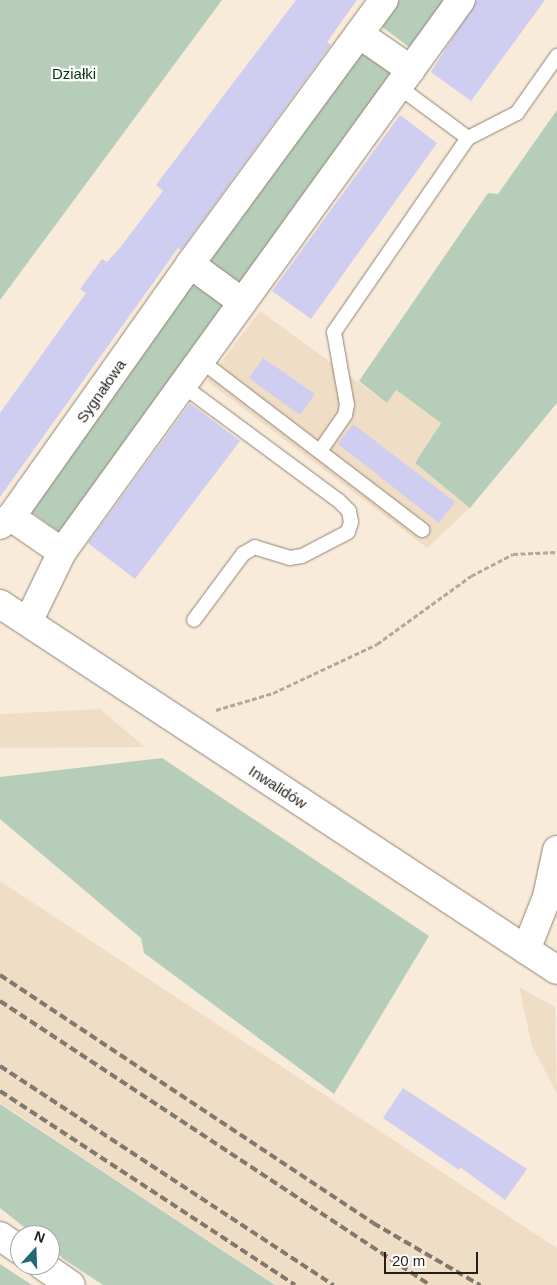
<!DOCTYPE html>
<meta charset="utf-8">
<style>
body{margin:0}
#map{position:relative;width:557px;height:1285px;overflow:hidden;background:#f9ebda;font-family:Arial,sans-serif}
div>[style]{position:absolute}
.built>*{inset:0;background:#f0ddc6}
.green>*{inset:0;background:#b6ceb9}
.building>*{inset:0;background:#cfcdf0}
.path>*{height:3px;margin-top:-1.5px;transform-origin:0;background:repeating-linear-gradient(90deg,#b3a89a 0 5px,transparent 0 7.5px)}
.roads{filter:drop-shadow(0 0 1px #8f8374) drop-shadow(0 0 1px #8f8374)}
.service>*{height:14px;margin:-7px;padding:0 7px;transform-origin:7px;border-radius:7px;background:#fff}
.minor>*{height:28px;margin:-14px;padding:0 14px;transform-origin:14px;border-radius:14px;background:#fff}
.tertiary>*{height:28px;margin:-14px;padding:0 14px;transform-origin:14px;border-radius:14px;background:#fff}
.primary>*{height:28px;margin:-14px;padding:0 14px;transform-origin:14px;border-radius:14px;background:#fff}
.rail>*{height:4px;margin-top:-2px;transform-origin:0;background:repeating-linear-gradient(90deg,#82796e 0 8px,transparent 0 12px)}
span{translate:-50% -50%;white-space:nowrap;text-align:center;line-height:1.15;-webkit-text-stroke:4.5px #fff;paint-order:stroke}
.park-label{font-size:15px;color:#033412}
.street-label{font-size:15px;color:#241f19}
.north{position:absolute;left:10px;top:1225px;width:50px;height:50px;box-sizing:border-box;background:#fff;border:1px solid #a7a5a3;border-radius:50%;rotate:20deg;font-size:14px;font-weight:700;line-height:20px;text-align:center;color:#241f19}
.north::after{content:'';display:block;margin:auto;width:18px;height:22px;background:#226777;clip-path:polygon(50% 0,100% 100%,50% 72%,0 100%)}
.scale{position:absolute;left:384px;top:1252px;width:94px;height:22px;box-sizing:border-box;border:2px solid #241f19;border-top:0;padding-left:6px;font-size:15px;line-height:18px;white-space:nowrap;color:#241f19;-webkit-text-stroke:4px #fff;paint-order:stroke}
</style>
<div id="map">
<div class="built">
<div style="clip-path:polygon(260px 311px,387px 403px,395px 390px,441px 423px,415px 463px,470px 508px,427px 548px,207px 381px)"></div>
<div style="clip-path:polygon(100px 709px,145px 747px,0 748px,0 714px)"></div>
<div style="clip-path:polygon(0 881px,557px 1248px,557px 1285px,276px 1285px,0 1103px)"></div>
<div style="clip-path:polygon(519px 987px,555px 1007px,557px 1094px,532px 1046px)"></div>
</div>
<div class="green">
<div style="clip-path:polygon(0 0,222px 0,0 300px)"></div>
<div style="clip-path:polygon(400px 0,450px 0,413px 50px,381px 26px)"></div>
<div style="clip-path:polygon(360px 49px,395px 75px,240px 287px,205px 261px)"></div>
<div style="clip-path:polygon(557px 110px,557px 403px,470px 508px,415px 463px,441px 423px,396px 390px,387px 403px,359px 381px,488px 193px,498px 194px)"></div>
<div style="clip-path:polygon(194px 277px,230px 303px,62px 534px,26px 508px)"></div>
<div style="clip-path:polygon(162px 758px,429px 936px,334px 1094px,144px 953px,141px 938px,0 819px,0 777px)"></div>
<div style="clip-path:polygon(0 1104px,275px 1285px,103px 1285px,65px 1260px,50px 1248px,50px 1235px,34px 1235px,0 1208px)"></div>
<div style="clip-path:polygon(0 1264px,32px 1285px,0 1285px)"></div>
</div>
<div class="building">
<div style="clip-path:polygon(296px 0,357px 0,327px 42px,331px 45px,181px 250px,178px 248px,0 497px,0 413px,86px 293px,80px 289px,102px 259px,107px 262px,119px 249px,163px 191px,156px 185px)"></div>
<div style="clip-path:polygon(477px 0,545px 0,471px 101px,431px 72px)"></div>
<div style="clip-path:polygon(400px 115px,437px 143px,311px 319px,272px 291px)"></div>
<div style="clip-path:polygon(263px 358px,315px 394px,300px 415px,249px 378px)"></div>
<div style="clip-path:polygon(190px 403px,240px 441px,135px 579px,88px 543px)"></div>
<div style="clip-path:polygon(353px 424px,455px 502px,439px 523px,338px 444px)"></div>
<div style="clip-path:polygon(403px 1088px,527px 1169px,505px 1200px,460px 1167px,459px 1170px,383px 1118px)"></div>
</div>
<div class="path">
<div style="left:216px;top:710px;width:59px;rotate:-16.6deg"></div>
<div style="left:273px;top:693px;width:115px;rotate:-25.2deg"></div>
<div style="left:377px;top:644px;width:116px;rotate:-35.9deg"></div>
<div style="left:471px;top:576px;width:47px;rotate:-27.6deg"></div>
<div style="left:513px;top:554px;width:44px;rotate:-2.6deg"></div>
</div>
<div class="roads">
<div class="service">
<div style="left:399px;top:87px;width:86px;rotate:36.5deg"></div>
<div style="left:200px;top:360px;width:280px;rotate:37.4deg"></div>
<div style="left:182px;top:385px;width:195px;rotate:36.5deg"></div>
<div style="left:339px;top:501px;width:14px;rotate:45deg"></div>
<div style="left:349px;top:511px;width:11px;rotate:80deg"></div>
<div style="left:351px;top:522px;width:10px;rotate:107deg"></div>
<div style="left:348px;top:532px;width:52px;rotate:152.4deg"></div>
<div style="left:302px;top:556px;width:12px;rotate:171deg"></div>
<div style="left:290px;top:558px;width:37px;rotate:-163deg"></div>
<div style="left:255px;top:547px;width:14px;rotate:150deg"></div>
<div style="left:243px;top:554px;width:82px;rotate:126.6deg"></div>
<div style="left:320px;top:451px;width:44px;rotate:-55.2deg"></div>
<div style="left:345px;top:415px;width:10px;rotate:-79deg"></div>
<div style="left:347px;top:405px;width:74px;rotate:-100.1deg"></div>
<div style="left:334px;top:332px;width:236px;rotate:-55.4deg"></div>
<div style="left:468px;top:138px;width:55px;rotate:-27deg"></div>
<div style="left:517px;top:113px;width:70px;rotate:-54.9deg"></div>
</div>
<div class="minor">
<div style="left:359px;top:34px;width:63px;rotate:34.7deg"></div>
<div style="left:190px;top:264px;width:64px;rotate:36.2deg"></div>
<div style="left:11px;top:517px;width:62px;rotate:34.5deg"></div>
<div style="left:0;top:525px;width:14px;rotate:-36deg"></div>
<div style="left:11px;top:517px;width:310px;rotate:-54.7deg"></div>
<div style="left:190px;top:264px;width:328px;rotate:-53.7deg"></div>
<div style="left:28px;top:622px;width:78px;rotate:-64.1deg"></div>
<div style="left:62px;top:552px;width:681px;rotate:-54.14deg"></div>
<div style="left:526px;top:950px;width:57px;rotate:-68.4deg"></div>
<div style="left:547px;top:897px;width:48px;rotate:-78deg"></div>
</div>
<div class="tertiary">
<div style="left:0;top:604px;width:666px;rotate:33.31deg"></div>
</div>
<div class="primary">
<div style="left:0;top:1236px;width:24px;rotate:35deg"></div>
<div style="left:42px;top:1265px;width:35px;rotate:35deg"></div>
</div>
</div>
<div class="rail">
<div style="left:0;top:975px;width:448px;rotate:33.6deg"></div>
<div style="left:373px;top:1223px;width:124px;rotate:30.1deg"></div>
<div style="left:0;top:1001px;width:515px;rotate:33.44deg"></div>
<div style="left:0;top:1066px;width:399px;rotate:33.3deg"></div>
<div style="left:0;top:1091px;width:353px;rotate:33.3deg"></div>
</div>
<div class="park-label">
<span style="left:74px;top:74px">Działki</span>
</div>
<div class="street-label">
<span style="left:101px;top:391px;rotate:-55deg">Sygnałowa</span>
<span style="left:278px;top:787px;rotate:33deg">Inwalidów</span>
</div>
<div class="north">N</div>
<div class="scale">20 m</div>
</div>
